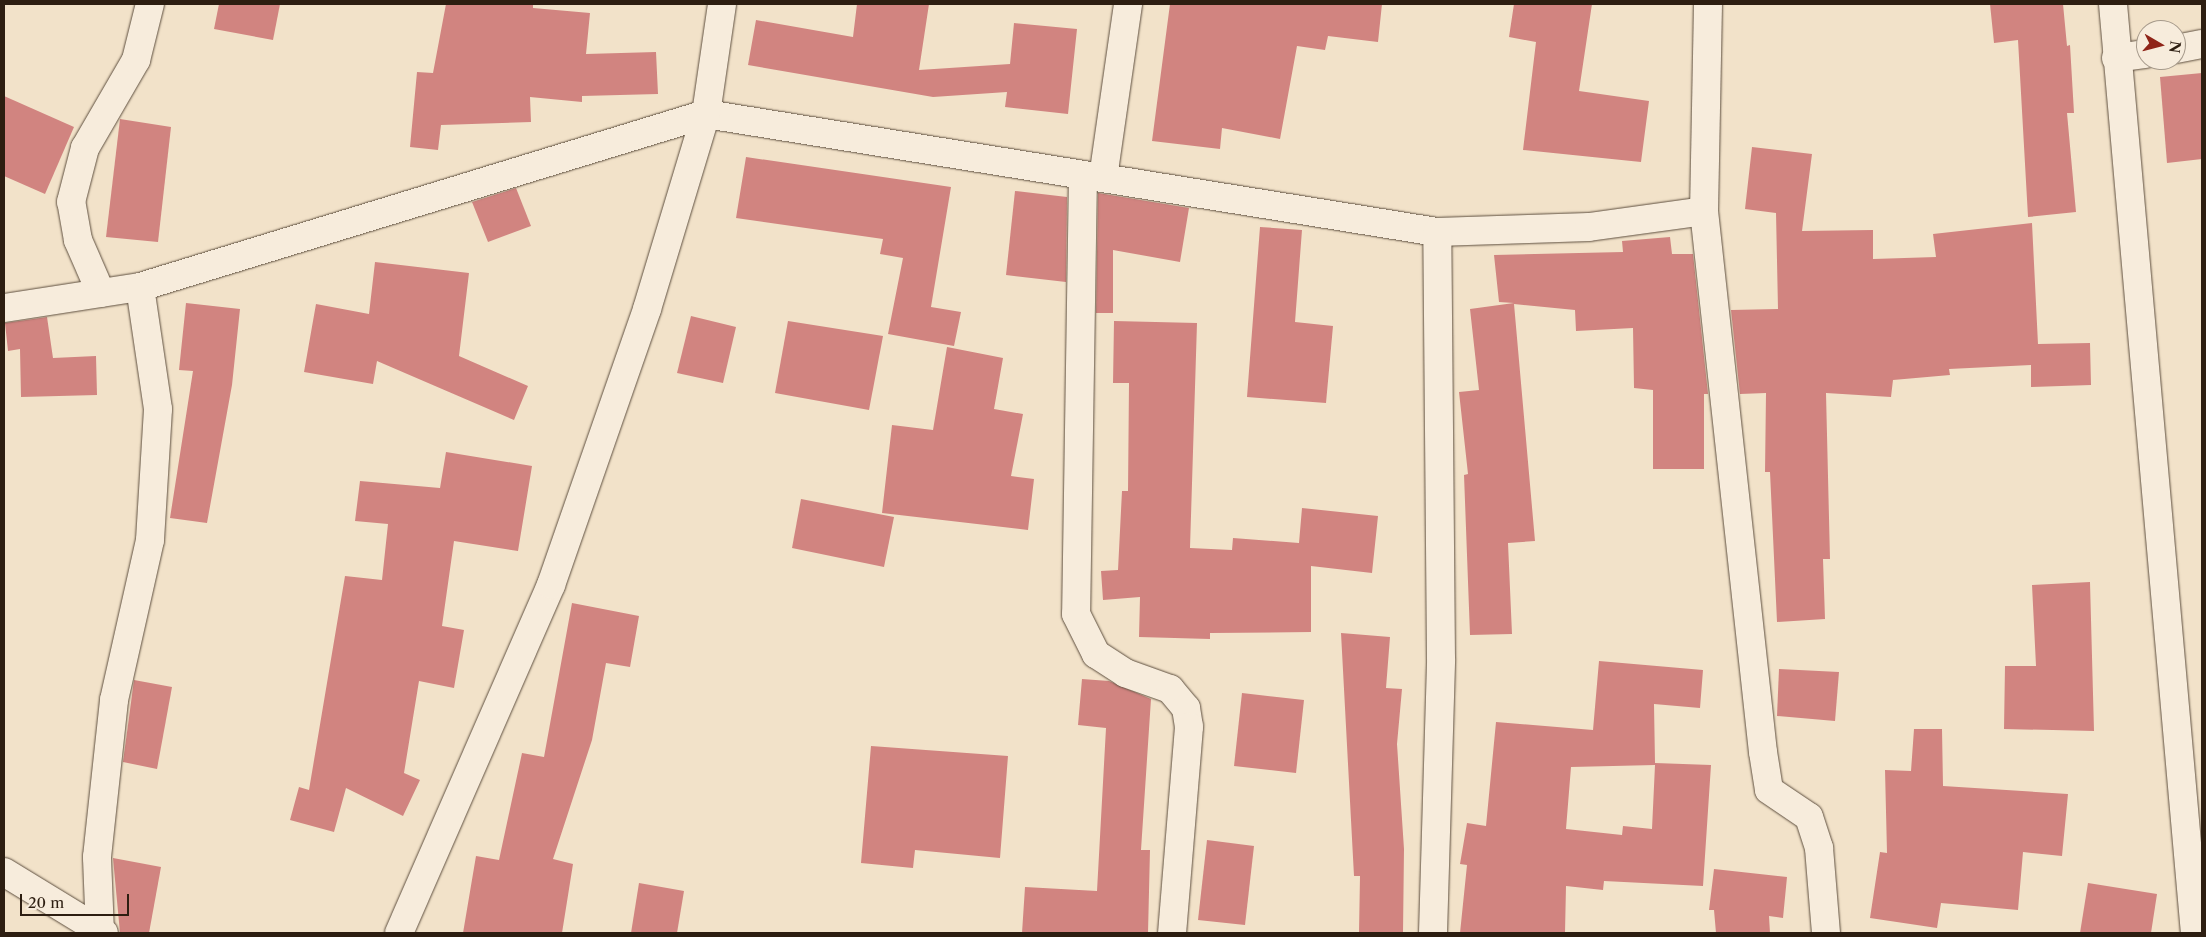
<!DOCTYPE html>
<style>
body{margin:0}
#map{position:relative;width:2206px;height:937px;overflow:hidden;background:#f2e2c9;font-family:"Libre Caslon Text",serif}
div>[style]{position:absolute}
.building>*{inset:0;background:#d18480}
.roads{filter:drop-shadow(0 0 1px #5e4f3f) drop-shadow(0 0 1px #5e4f3f)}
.minor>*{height:28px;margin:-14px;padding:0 14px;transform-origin:14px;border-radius:14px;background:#f7ecdc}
span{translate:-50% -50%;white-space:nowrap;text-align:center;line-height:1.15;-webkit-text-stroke:5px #f7ecdc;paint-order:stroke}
.frame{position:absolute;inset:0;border:5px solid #2d1e11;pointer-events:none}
.north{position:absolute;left:2136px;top:20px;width:50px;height:50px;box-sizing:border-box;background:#f7ecdc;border:1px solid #a69a8b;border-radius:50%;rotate:98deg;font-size:14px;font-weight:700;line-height:20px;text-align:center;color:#2d1e11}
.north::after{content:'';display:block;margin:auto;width:18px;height:22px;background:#8f2418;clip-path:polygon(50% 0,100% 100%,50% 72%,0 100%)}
.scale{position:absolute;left:20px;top:894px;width:109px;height:22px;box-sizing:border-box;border:2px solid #2d1e11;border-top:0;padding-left:6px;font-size:15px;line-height:18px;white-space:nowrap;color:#2d1e11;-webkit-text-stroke:4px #f7ecdc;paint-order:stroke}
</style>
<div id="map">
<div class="building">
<div style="clip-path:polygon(219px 4px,280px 4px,273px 40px,214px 29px)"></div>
<div style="clip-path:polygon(446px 4px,533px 4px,533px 8px,590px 13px,586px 54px,656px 52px,658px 94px,582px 96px,582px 102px,530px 97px,531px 122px,441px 125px,438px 150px,410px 147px,417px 72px,433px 73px)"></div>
<div style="clip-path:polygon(857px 4px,929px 4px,919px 70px,1010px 64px,1014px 23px,1077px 29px,1068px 114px,1005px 107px,1007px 92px,933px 97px,748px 65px,756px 20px,853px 37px)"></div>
<div style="clip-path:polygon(1170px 4px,1382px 4px,1378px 42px,1328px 36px,1325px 50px,1297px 46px,1280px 139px,1222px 128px,1220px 149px,1152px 141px)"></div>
<div style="clip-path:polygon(1514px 4px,1592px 4px,1579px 91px,1649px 101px,1641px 162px,1523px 150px,1536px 42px,1509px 37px)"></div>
<div style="clip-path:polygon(1990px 4px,2063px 4px,2067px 46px,2070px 45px,2074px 113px,2067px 113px,2076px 212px,2028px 217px,2018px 40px,1994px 43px)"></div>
<div style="clip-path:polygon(2202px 73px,2202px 159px,2167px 163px,2160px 77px)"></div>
<div style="clip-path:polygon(4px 96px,74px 127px,45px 194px,4px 176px)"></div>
<div style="clip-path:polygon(120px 119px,171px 127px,158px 242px,106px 237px)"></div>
<div style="clip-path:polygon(1752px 147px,1812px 154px,1802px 231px,1873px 230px,1873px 259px,1936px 257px,1933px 234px,2032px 223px,2038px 344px,2090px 343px,2091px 385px,2031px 387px,2031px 365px,1949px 369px,1950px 375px,1893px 380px,1891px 397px,1826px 393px,1830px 559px,1823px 559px,1825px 619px,1777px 622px,1770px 472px,1765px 472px,1766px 393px,1740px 394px,1731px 310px,1778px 309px,1776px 213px,1745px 209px)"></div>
<div style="clip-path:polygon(746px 157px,951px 187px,931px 307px,961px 312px,954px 346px,888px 334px,903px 258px,880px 254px,883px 239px,736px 218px)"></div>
<div style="clip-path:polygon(516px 188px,531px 226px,488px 242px,472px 202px)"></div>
<div style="clip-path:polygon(1015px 191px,1067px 197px,1066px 282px,1006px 275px)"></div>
<div style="clip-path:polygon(1098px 193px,1189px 208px,1180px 262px,1113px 250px,1113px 313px,1096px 313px)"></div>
<div style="clip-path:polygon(1260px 227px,1302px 230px,1295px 322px,1333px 326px,1326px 403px,1247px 397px)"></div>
<div style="clip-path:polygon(1670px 237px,1672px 254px,1693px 254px,1708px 394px,1704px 394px,1704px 469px,1653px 469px,1653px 390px,1634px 388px,1633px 328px,1576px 331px,1575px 310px,1514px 304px,1535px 541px,1508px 543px,1512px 634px,1470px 635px,1464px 475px,1468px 474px,1459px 392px,1479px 390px,1470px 309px,1514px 303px,1499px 302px,1494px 255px,1623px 252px,1622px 241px)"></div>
<div style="clip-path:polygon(375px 262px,469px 273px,459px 356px,528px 386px,514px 420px,377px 361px,373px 384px,304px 372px,316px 304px,369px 314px)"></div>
<div style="clip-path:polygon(186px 303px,240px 309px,232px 385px,207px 523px,170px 518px,193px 371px,179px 370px)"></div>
<div style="clip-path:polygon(691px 316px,736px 327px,723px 383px,677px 373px)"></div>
<div style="clip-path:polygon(47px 317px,53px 358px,96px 356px,97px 395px,21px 397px,20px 349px,8px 351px,5px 323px)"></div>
<div style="clip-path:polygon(788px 321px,883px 336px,869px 410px,775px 393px)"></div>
<div style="clip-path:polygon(1114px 321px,1197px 323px,1190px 548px,1232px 550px,1233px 538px,1299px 543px,1302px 508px,1378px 516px,1372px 573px,1311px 566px,1311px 632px,1210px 633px,1210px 639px,1139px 637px,1140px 597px,1103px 600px,1101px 571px,1118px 570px,1122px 491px,1128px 491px,1129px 383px,1113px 383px)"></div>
<div style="clip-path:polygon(947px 347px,1003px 358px,994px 409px,1023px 414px,1011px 476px,1034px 479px,1028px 530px,882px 513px,892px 425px,933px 430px)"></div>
<div style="clip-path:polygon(446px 452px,532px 466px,518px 551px,454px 541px,442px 626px,464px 630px,454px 688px,419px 681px,404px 773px,420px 780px,403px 816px,346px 788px,334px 832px,290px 820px,299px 787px,309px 790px,345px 576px,382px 580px,388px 524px,355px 521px,360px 481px,440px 488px)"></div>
<div style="clip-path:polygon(801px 499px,894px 517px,884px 567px,792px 548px)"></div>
<div style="clip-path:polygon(2090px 582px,2094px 731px,2004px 729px,2005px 666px,2036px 666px,2032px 585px)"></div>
<div style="clip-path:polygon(572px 603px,639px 616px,630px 667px,606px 663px,592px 740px,553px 859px,573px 864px,562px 933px,463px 933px,476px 856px,499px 860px,522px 753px,544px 757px)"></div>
<div style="clip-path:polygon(1341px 633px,1390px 637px,1386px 688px,1402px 689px,1397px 744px,1404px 849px,1403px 933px,1359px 933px,1360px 876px,1354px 876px)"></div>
<div style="clip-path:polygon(evenodd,1599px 661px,1703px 670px,1700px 708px,1654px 704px,1655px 763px,1711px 765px,1703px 886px,1604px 881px,1603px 890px,1566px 886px,1565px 933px,1460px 933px,1467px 865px,1460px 864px,1467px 823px,1486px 826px,1496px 722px,1593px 730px,1599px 661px,1655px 765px,1652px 829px,1623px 826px,1622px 835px,1566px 829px,1571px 767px,1655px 765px)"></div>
<div style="clip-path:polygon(1779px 669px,1839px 672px,1835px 721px,1777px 716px)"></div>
<div style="clip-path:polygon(1082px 679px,1109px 681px,1151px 699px,1141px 850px,1150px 850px,1148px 933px,1022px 933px,1025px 887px,1097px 891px,1106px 728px,1078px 725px)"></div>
<div style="clip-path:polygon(134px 680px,172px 687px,157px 769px,123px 762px)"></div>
<div style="clip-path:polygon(1242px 693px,1304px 700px,1296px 773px,1234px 766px)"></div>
<div style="clip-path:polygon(1914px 729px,1942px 729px,1943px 786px,2068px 794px,2062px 856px,2023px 852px,2018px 910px,1941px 903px,1937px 928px,1870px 918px,1880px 852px,1887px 853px,1885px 770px,1911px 771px)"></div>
<div style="clip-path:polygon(871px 746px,1008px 756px,1000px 858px,915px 850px,913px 868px,861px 863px)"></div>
<div style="clip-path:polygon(1207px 840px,1254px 846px,1245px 925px,1198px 920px)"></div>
<div style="clip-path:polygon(113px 858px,161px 867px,149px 933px,120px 933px)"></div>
<div style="clip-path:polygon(1714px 869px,1787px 877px,1783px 918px,1769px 916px,1770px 933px,1716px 933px,1714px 910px,1709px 910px)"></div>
<div style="clip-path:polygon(639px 883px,684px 891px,677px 933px,631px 933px)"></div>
<div style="clip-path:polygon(2088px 883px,2157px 894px,2151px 933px,2080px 933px)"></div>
</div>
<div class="roads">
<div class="minor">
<div style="left:1708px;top:4px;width:207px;rotate:91.1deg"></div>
<div style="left:1704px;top:211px;width:544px;rotate:83.78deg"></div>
<div style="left:1763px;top:752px;width:38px;rotate:81deg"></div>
<div style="left:1769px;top:790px;width:48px;rotate:34deg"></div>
<div style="left:1809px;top:817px;width:33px;rotate:72deg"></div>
<div style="left:1819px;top:848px;width:85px;rotate:85.3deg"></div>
<div style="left:2113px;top:4px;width:933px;rotate:84.96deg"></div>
<div style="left:2176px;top:49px;width:26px;rotate:-11deg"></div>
<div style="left:2116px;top:58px;width:30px;rotate:-8deg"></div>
<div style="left:1083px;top:175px;width:439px;rotate:90.9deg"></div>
<div style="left:1076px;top:614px;width:45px;rotate:63.4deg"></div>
<div style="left:1096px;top:654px;width:35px;rotate:33deg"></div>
<div style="left:1125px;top:673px;width:48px;rotate:19.6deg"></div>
<div style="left:1170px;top:689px;width:25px;rotate:50deg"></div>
<div style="left:1186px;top:708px;width:19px;rotate:81deg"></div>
<div style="left:1189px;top:727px;width:207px;rotate:94.7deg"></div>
<div style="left:1103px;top:178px;width:176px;rotate:-81.8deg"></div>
<div style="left:101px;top:293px;width:58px;rotate:-113.5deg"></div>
<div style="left:78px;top:240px;width:39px;rotate:-100deg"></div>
<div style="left:71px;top:202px;width:56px;rotate:-75.5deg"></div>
<div style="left:85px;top:148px;width:102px;rotate:-59.9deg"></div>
<div style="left:136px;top:60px;width:58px;rotate:-76deg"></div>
<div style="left:4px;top:308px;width:138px;rotate:-8.8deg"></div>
<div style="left:140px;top:287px;width:592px;rotate:-17deg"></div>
<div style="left:706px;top:114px;width:740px;rotate:9.17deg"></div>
<div style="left:1437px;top:232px;width:152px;rotate:-1.9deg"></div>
<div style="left:1589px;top:227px;width:116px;rotate:-7.9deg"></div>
<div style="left:4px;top:872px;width:117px;rotate:31.4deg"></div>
<div style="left:100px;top:933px;width:76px;rotate:-92.3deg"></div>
<div style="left:97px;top:857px;width:158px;rotate:-83.8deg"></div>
<div style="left:114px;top:700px;width:164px;rotate:-77.3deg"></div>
<div style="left:150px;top:540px;width:131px;rotate:-86.5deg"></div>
<div style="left:158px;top:409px;width:123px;rotate:-98.4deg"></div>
<div style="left:399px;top:933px;width:380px;rotate:-66.4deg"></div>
<div style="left:551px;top:585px;width:292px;rotate:-70.8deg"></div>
<div style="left:647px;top:309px;width:204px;rotate:-73.2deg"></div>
<div style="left:706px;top:114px;width:111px;rotate:-81.7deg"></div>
<div style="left:1433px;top:933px;width:274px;rotate:-88.3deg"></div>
<div style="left:1441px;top:659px;width:427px;rotate:-90.5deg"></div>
</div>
</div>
<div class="frame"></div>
<div class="north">N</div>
<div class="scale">20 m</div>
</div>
